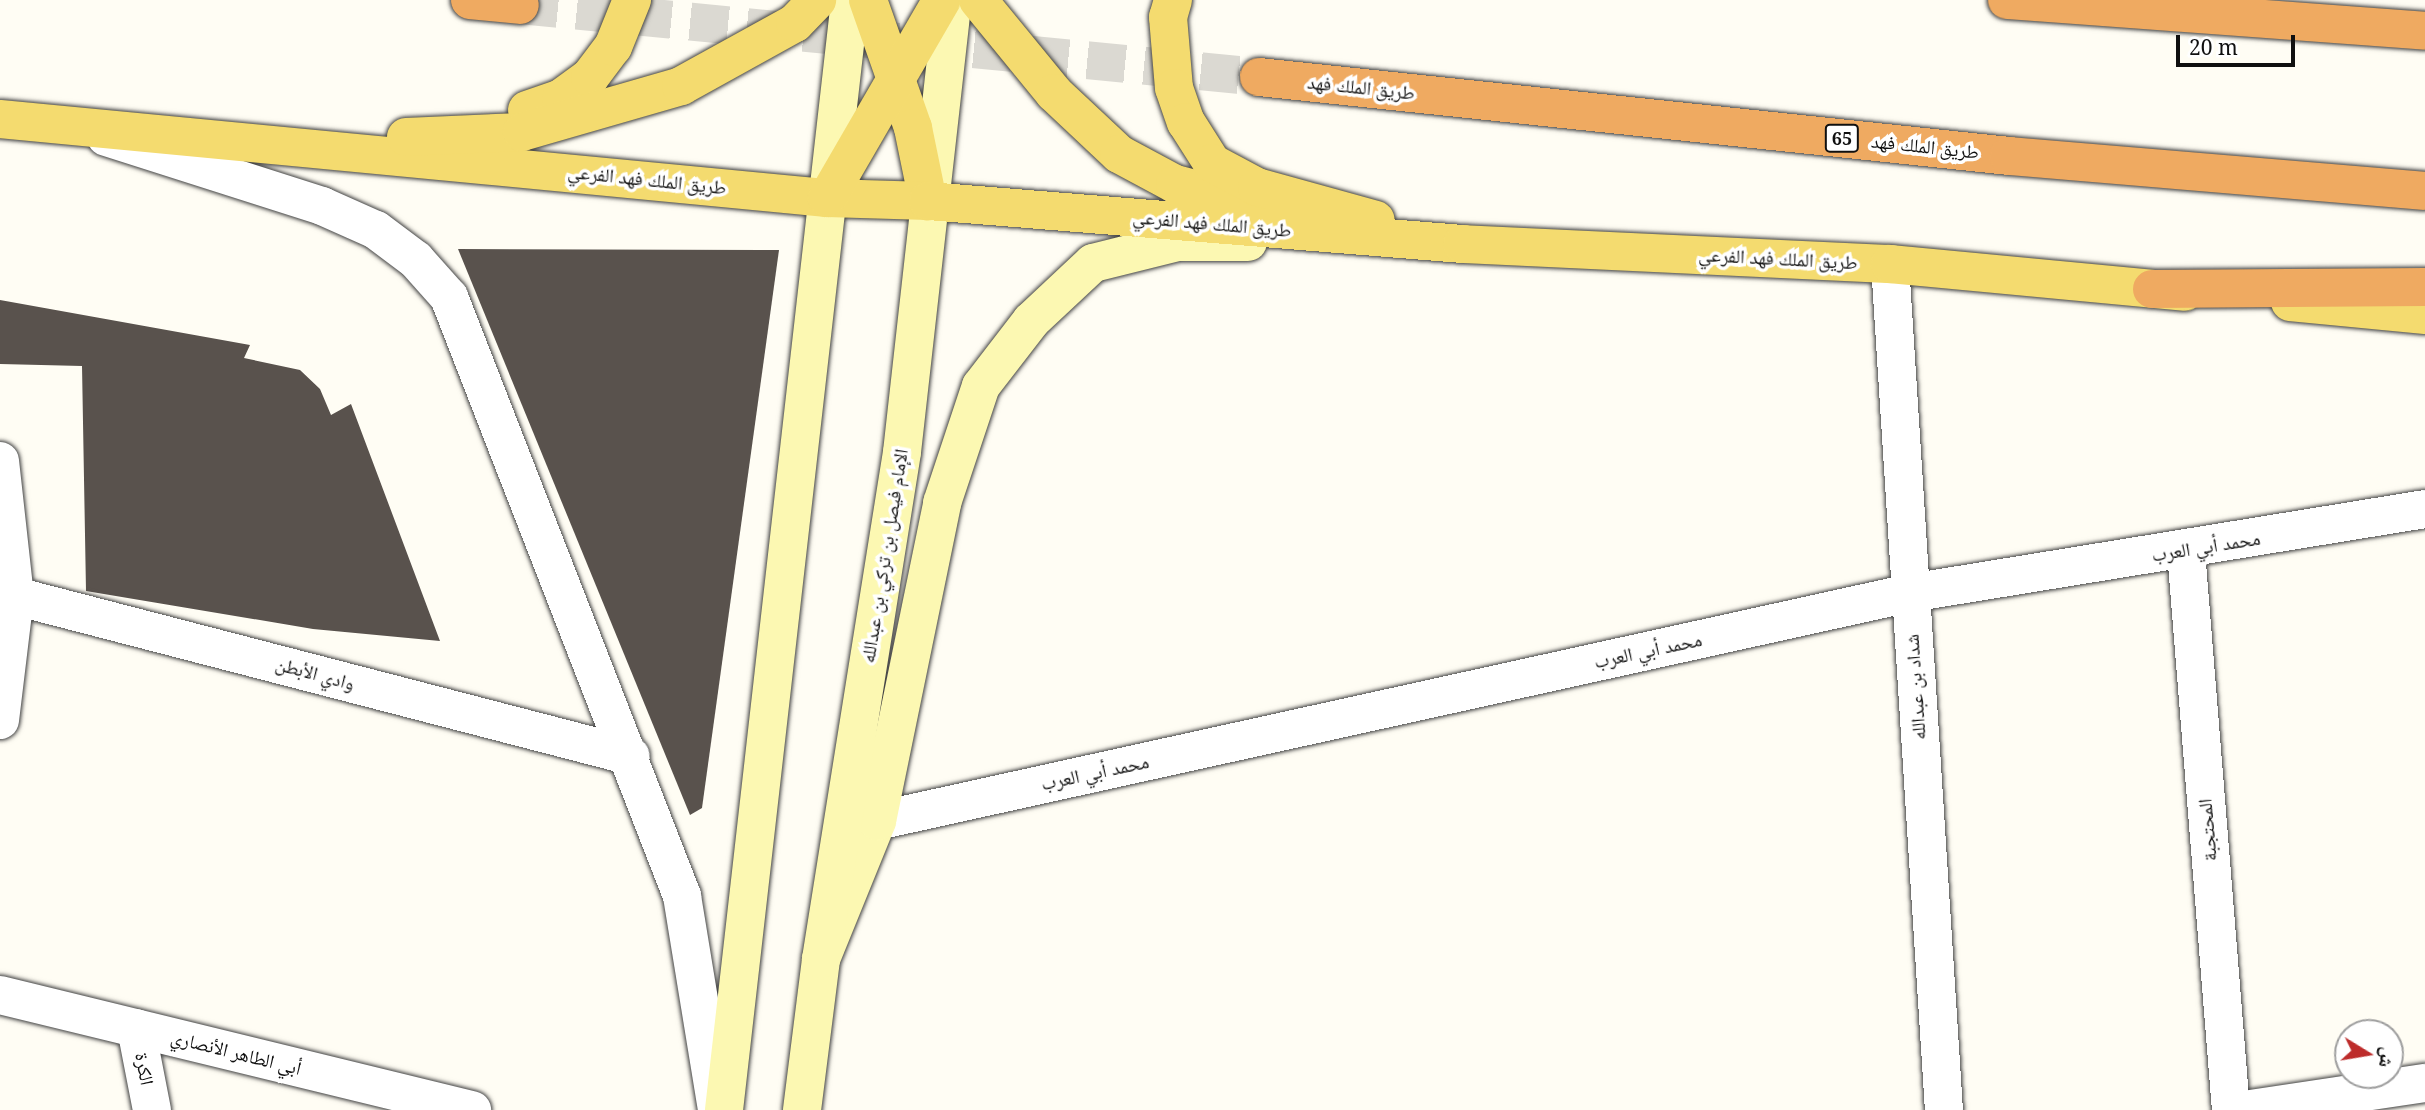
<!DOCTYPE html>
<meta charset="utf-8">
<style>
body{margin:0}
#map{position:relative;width:2425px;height:1110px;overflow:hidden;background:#fffdf4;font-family:"Noto Serif","Noto Naskh Arabic",serif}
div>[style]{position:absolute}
.building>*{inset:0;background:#59524d}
.motorway-tunnel>*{height:38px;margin-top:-19px;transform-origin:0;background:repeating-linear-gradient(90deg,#dbd9d2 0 38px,transparent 0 57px)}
.roads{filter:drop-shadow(0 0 2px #434343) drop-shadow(0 0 2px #434343)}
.minor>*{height:38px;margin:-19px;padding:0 19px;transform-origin:19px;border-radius:19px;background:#fff}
.tertiary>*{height:38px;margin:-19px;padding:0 19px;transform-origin:19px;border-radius:19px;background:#fff}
.secondary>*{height:38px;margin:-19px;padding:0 19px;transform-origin:19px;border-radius:19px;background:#fcf8b2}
.primary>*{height:38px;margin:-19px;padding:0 19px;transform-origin:19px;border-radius:19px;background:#f4db6f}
.motorway>*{height:38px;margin:-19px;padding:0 19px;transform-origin:19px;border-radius:19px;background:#efaa61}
span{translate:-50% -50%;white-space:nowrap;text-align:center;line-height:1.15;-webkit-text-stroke:7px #fff;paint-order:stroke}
.shield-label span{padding:2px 5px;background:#fff;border:2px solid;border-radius:5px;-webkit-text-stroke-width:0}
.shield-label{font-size:18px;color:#101010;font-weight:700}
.street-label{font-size:19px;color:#101010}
.north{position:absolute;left:2334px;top:1019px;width:70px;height:70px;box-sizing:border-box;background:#fff;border:2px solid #9f9f9f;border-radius:50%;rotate:101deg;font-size:19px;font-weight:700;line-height:28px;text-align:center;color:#101010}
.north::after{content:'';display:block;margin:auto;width:24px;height:32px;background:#bd2c2b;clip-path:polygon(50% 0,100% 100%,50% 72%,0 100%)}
.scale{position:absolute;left:2176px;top:35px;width:119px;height:32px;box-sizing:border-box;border:4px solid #101010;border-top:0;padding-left:9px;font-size:21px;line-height:24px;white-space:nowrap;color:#101010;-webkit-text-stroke:5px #fff;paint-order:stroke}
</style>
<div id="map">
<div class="building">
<div style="clip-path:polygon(458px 249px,779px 250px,702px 808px,690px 815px)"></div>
<div style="clip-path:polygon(0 300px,250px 345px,244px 358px,300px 370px,320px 389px,331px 415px,351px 404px,440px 641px,313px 629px,86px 591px,82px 366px,0 364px)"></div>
</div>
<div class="motorway-tunnel">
<div style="left:520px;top:5px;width:742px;rotate:5.56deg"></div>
</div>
<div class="roads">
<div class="minor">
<div style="left:1890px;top:264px;width:848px;rotate:86.35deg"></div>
<div style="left:0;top:461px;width:136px;rotate:83.7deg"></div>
<div style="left:15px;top:596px;width:125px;rotate:96.9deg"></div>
<div style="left:2186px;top:551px;width:561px;rotate:85.4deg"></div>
<div style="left:0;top:602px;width:16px;rotate:-22deg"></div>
<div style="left:15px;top:596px;width:636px;rotate:14.56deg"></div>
<div style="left:877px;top:821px;width:1058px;rotate:-12.45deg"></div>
<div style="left:1910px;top:593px;width:522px;rotate:-9.26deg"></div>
<div style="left:0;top:995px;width:486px;rotate:13.7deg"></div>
<div style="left:136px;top:1028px;width:84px;rotate:79deg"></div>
<div style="left:2244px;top:1110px;width:183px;rotate:-8.5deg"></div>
</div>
<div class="tertiary">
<div style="left:106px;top:137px;width:227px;rotate:17.7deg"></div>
<div style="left:322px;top:206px;width:59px;rotate:24deg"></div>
<div style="left:376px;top:230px;width:50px;rotate:36.9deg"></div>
<div style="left:416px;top:260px;width:50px;rotate:48.3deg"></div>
<div style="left:449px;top:297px;width:643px;rotate:68.74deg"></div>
<div style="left:682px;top:896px;width:217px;rotate:80.7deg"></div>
</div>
<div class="secondary">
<div style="left:821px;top:959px;width:149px;rotate:-67.9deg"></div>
<div style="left:877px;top:821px;width:325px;rotate:-78.4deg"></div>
<div style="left:942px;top:503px;width:123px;rotate:-71.6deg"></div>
<div style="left:981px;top:386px;width:82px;rotate:-52.4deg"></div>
<div style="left:1031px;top:321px;width:85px;rotate:-43.1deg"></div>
<div style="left:1093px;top:263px;width:87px;rotate:-14deg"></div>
<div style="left:1177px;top:242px;width:71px"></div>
<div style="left:724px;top:1110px;width:1117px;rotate:-83.52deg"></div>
<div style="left:802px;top:1110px;width:152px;rotate:-82.8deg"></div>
<div style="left:821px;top:959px;width:513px;rotate:-80.92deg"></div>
<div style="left:902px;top:452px;width:455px;rotate:-83.6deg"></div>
</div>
<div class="primary">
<div style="left:868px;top:0;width:136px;rotate:70.6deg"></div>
<div style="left:913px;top:128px;width:75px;rotate:78.4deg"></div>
<div style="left:978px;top:0;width:120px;rotate:50.7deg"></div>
<div style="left:1054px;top:93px;width:89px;rotate:43.2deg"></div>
<div style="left:1119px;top:154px;width:64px;rotate:28.2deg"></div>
<div style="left:1175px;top:184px;width:100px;rotate:14.5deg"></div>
<div style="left:1173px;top:0;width:18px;rotate:106deg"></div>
<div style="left:1168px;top:17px;width:71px;rotate:85.2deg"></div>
<div style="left:1174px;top:88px;width:36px;rotate:71deg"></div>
<div style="left:1186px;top:122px;width:49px;rotate:57.6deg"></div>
<div style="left:1212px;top:163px;width:51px;rotate:28.1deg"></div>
<div style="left:1257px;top:187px;width:123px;rotate:15.5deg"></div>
<div style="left:527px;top:110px;width:36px;rotate:-19deg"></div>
<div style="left:561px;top:98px;width:36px;rotate:-36deg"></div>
<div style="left:590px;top:77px;width:38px;rotate:-53deg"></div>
<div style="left:613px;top:47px;width:51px;rotate:-68deg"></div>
<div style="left:0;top:119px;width:831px;rotate:5.46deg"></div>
<div style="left:827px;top:198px;width:101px;rotate:1.7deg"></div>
<div style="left:928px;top:201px;width:536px;rotate:4.6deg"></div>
<div style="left:1462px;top:244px;width:428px;rotate:2.7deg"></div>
<div style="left:1890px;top:264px;width:296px;rotate:5.4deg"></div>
<div style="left:406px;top:137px;width:116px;rotate:-2.5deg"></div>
<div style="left:522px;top:132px;width:166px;rotate:-16.1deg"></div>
<div style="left:681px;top:86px;width:130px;rotate:-28.9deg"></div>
<div style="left:795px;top:23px;width:32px;rotate:-46deg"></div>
<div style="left:827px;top:198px;width:229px;rotate:-59.9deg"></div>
<div style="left:2290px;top:302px;width:136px;rotate:5.5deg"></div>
</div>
<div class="motorway">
<div style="left:470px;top:0;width:50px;rotate:5.7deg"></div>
<div style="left:2007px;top:0;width:419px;rotate:4.2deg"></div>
<div style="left:1259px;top:77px;width:754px;rotate:6.01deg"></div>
<div style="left:2009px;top:156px;width:417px;rotate:4.8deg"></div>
<div style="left:2152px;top:289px;width:273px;rotate:-0.4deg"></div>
</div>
</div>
<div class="shield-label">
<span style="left:1842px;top:138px">65</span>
</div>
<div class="street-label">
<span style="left:1361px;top:88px;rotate:6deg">طريق الملك فهد</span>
<span style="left:1925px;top:147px;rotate:6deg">طريق الملك فهد</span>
<span style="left:647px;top:180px;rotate:6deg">طريق الملك فهد الفرعي</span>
<span style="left:1212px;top:224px;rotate:5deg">طريق الملك فهد الفرعي</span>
<span style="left:1778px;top:259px;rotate:3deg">طريق الملك فهد الفرعي</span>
<span style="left:2206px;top:547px;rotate:-9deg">محمد أبي العرب</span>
<span style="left:885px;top:556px;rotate:-81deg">الإمام فيصل بن تركي بن عبدالله</span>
<span style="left:1648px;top:651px;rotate:-12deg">محمد أبي العرب</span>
<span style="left:315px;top:674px;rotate:15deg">وادي الأبطن</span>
<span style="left:1916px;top:687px;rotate:-94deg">شداد بن عبدالله</span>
<span style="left:1095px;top:773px;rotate:-12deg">محمد أبي العرب</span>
<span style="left:2208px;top:830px;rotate:-95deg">المحتجبة</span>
<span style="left:236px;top:1053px;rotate:14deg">أبي الطاهر الأنصاري</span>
<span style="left:144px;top:1069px;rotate:79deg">الكرة</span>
</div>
<div class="north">ش</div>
<div class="scale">20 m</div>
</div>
